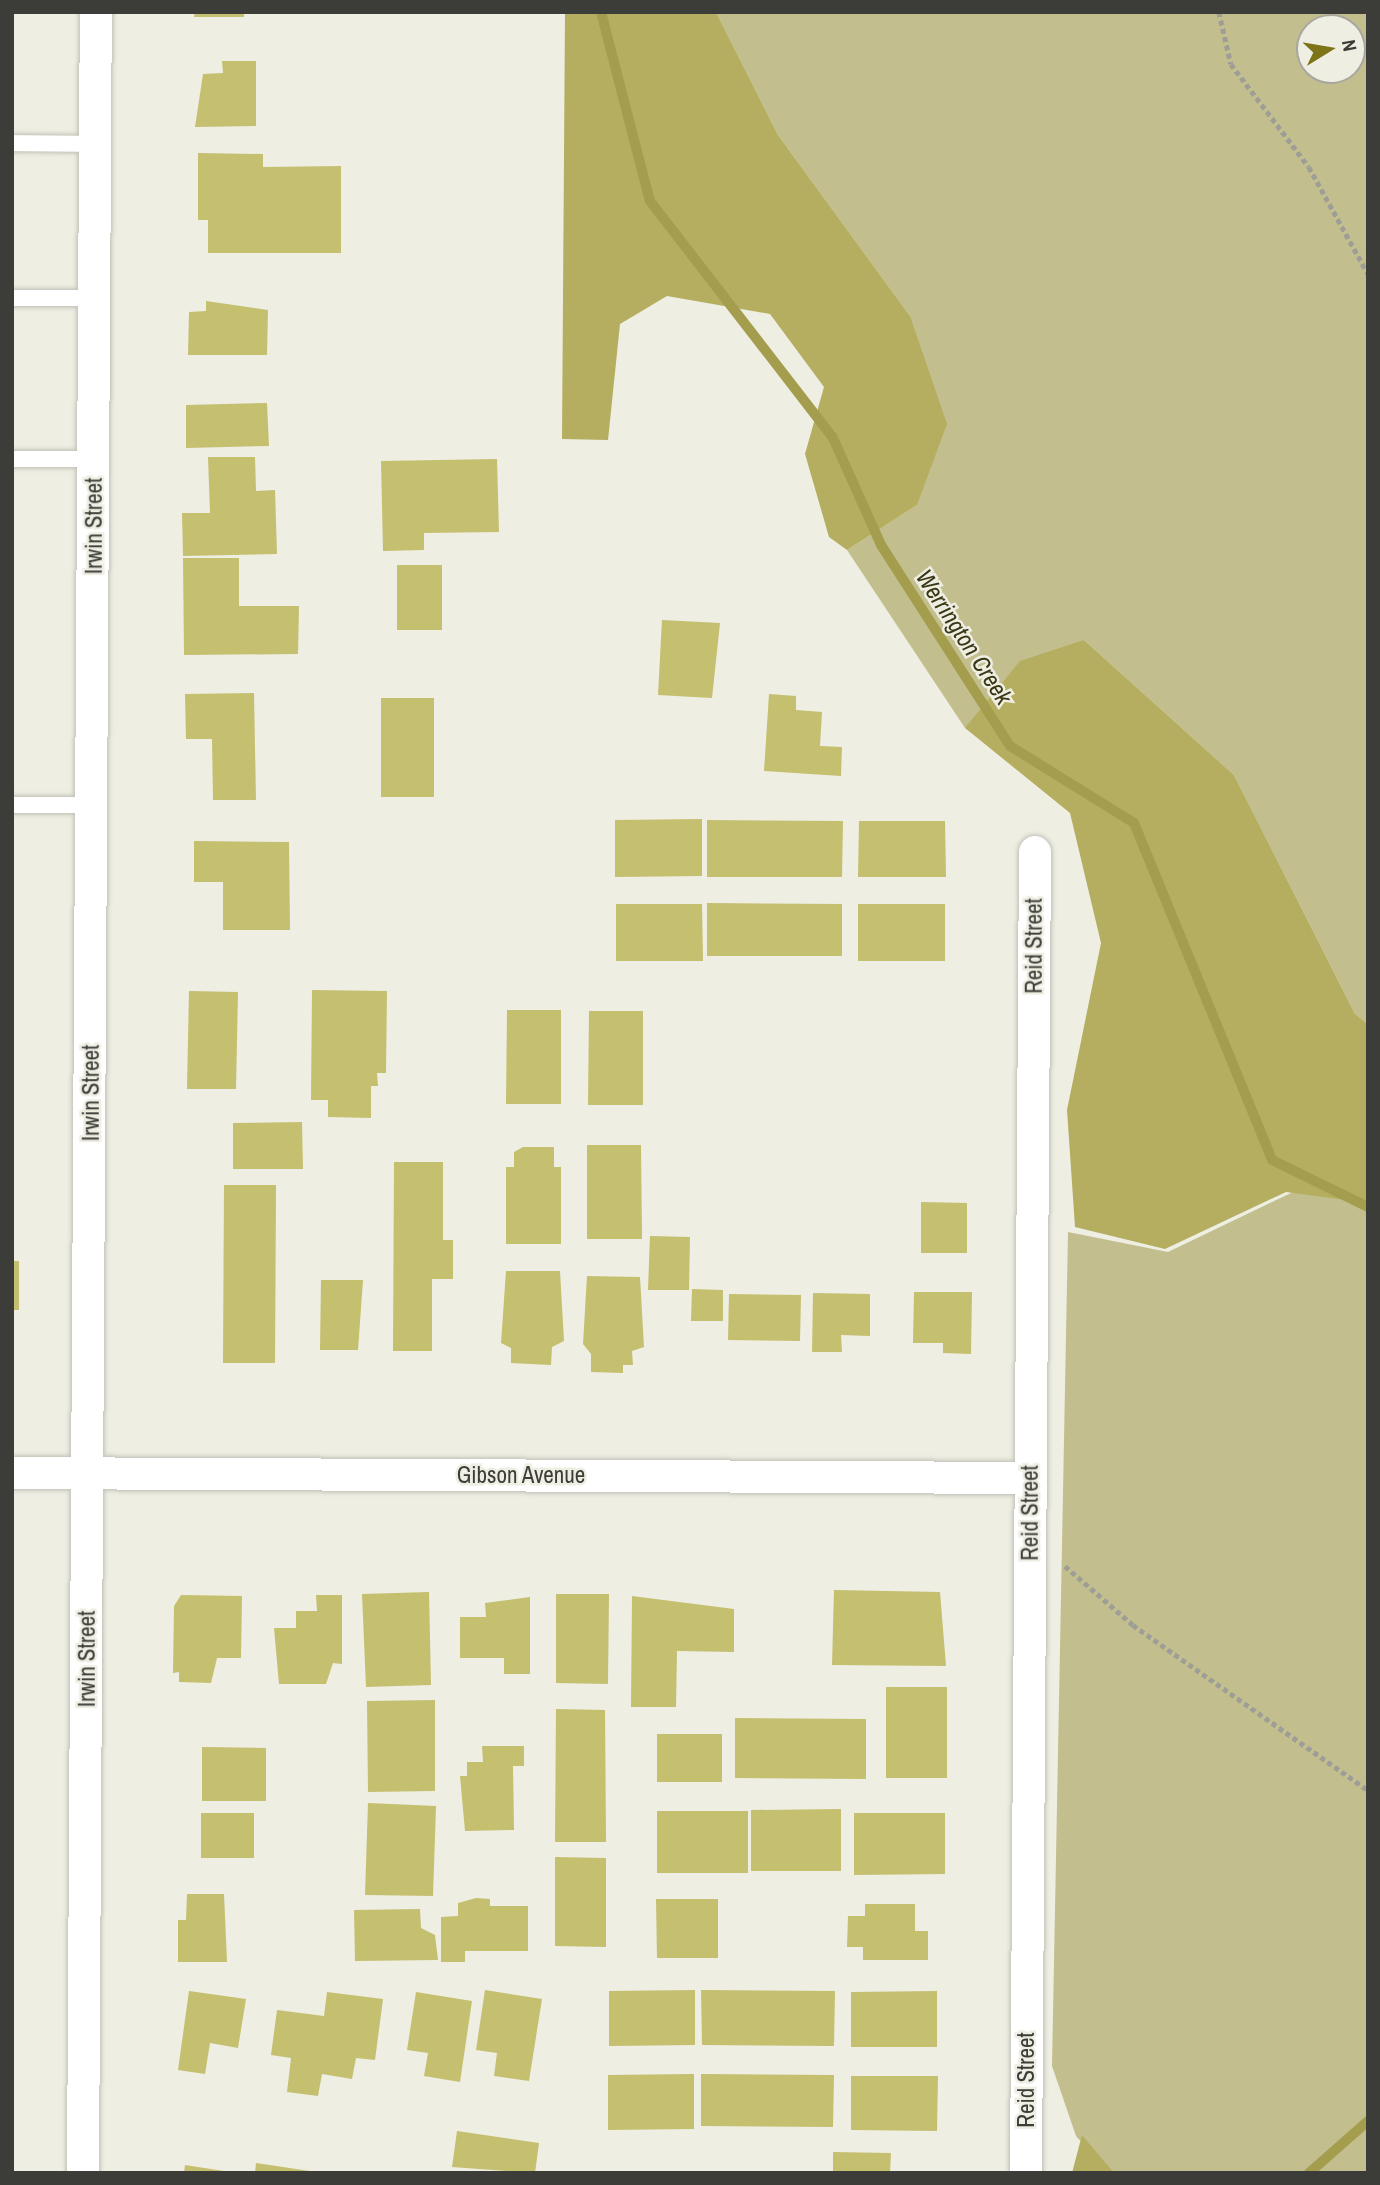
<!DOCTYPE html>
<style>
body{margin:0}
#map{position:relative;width:1380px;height:2185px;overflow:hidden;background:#eeeee3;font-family:"Archivo Narrow",sans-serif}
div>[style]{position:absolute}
.green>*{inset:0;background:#c2be8d}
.forest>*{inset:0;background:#b5ae60}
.stream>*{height:10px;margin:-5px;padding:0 5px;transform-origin:5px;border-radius:5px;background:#a49d4e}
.building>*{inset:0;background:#c5bf70}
.path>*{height:4.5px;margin-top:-2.25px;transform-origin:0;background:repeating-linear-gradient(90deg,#9e9e96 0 5px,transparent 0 8.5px)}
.roads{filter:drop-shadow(0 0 2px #c2c1b7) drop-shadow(0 0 2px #c2c1b7)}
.lane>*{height:16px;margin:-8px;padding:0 8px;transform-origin:8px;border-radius:8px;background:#fff}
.street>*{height:32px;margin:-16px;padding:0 16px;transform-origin:16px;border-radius:16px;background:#fff}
span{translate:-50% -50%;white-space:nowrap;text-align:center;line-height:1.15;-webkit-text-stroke:5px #eeeee3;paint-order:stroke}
.street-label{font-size:23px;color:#3c3c38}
.water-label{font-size:24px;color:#3a3714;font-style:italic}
.frame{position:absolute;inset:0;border:14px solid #3c3c38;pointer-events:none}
.north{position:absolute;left:1296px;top:14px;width:70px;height:70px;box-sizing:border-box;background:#eeeee3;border:2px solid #a7a79f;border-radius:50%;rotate:79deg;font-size:19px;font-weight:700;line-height:28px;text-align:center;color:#3c3c38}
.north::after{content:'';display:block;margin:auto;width:24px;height:32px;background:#7c7417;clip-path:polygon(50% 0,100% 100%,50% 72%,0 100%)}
</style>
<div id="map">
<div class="green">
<div style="clip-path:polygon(evenodd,716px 12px,1368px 12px,1368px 1024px,1355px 1014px,1234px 775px,1084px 640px,965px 728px,847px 550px,917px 505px,910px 316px,778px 135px,716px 12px,1310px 28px,1352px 28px,1352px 70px,1310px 70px,1310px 28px)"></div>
<div style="clip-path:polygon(1293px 1192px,1368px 1197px,1368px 2173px,1109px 2173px,1076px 2136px,1052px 2066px,1068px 1232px,1168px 1252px)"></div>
</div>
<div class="forest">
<div style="clip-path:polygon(565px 12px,716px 12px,778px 135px,910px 316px,947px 424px,917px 505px,847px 550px,829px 537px,805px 454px,824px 387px,770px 314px,667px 296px,620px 324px,608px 440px,562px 439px)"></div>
<div style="clip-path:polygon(1084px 640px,1234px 775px,1355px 1014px,1368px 1024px,1368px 1203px,1286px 1192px,1165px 1249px,1075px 1227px,1067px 1110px,1101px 943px,1070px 813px,965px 728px,1020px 661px)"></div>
<div style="clip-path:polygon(1082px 2135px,1114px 2173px,1072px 2173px)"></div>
</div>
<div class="stream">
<div style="left:601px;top:12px;width:195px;rotate:75.5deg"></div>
<div style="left:650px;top:201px;width:299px;rotate:52.3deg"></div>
<div style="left:833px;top:438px;width:117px;rotate:65.8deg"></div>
<div style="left:881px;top:545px;width:239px;rotate:57.3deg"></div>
<div style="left:1010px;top:746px;width:146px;rotate:31.8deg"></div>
<div style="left:1134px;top:823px;width:364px;rotate:67.7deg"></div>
<div style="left:1272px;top:1160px;width:107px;rotate:26.1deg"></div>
<div style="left:1309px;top:2173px;width:79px;rotate:-41.4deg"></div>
</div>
<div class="building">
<div style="clip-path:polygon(195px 12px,244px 12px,244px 17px,194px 17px)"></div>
<div style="clip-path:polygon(222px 61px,256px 61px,256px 126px,195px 127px,203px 74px,223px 73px)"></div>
<div style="clip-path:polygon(198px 153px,263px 154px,263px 167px,341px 166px,341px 253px,208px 253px,208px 220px,198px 220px)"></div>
<div style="clip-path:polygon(206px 301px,268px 310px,267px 355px,188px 355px,189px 312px,206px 311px)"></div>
<div style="clip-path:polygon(267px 403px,269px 446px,186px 448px,186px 405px)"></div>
<div style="clip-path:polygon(208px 457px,255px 457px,256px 491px,275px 490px,277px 554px,183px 556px,182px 513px,210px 513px)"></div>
<div style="clip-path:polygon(497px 459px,499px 532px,424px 533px,424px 550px,383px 551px,381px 461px)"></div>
<div style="clip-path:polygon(183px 558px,239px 558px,239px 606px,299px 606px,298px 654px,184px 655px)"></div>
<div style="clip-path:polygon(397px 565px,442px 565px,442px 630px,397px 630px)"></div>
<div style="clip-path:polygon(662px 620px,720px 623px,712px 698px,658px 695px)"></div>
<div style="clip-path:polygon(254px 693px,256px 800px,213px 800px,212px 739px,186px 739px,185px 694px)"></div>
<div style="clip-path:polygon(769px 694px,796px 696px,796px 710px,822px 712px,820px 746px,842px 747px,841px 776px,764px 771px)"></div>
<div style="clip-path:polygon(381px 698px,434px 698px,434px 797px,381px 797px)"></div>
<div style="clip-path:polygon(702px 819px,702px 876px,615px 877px,615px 820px)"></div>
<div style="clip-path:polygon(707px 820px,843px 821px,842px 877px,707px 877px)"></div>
<div style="clip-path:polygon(859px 821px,945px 821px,946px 877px,858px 877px)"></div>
<div style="clip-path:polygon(194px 841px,289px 842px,290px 930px,223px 930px,223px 882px,194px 882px)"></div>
<div style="clip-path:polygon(707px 903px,842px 904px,842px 956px,707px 956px)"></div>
<div style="clip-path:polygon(616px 904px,702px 904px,703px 961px,616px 961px)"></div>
<div style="clip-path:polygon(858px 904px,945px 904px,945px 961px,858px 961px)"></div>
<div style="clip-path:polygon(312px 990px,387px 991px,386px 1073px,377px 1073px,378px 1086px,371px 1086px,371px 1118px,328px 1117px,328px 1100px,311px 1100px)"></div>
<div style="clip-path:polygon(189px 991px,238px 992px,236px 1089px,187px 1089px)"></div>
<div style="clip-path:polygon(507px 1010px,561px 1010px,561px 1104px,506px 1104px)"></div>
<div style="clip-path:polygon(589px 1011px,643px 1011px,643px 1105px,588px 1105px)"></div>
<div style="clip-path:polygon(302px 1122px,303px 1169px,233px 1169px,233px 1123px)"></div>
<div style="clip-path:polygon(587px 1145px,641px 1145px,642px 1239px,587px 1239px)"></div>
<div style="clip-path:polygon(523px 1147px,554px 1147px,554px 1167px,561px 1167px,561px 1244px,506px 1244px,506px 1167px,514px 1167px,514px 1152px)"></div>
<div style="clip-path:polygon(394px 1162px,443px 1162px,443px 1240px,453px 1240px,453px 1279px,432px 1279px,432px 1351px,393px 1351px)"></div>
<div style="clip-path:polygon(224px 1185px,276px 1185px,275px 1363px,223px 1363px)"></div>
<div style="clip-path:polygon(921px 1202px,967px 1203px,967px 1253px,921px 1253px)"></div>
<div style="clip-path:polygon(650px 1236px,690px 1237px,689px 1290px,648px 1290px)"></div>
<div style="clip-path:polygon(12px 1261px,19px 1261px,19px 1310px,12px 1310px)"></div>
<div style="clip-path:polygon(506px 1271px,560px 1271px,564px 1341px,552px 1347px,551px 1365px,511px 1363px,511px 1348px,501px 1343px)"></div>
<div style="clip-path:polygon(587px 1276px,640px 1277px,644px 1347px,632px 1351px,633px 1365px,623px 1365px,623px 1373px,591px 1372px,591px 1354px,583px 1344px)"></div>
<div style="clip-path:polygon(321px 1280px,363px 1280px,358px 1350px,320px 1350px)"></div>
<div style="clip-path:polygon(692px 1289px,723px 1290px,723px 1321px,691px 1321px)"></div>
<div style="clip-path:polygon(914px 1292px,972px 1292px,971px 1354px,943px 1353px,943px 1343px,913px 1343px)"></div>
<div style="clip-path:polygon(813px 1293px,870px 1294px,870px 1336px,841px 1335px,842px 1352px,812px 1352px)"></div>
<div style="clip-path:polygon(729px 1294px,801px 1295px,800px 1341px,728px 1340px)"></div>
<div style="clip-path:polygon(834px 1590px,940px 1592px,946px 1666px,832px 1665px)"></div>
<div style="clip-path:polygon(429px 1592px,431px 1685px,366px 1687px,362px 1594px)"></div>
<div style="clip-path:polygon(556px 1594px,609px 1594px,608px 1684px,556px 1683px)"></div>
<div style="clip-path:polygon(181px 1595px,242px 1596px,241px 1658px,217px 1658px,211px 1683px,179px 1682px,179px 1672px,173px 1673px,174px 1606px)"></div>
<div style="clip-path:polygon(316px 1595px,342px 1595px,342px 1664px,333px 1663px,326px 1684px,279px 1684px,274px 1628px,296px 1628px,296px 1611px,317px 1611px)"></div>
<div style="clip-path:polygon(632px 1596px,734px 1609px,734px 1652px,677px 1651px,676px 1707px,631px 1707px)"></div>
<div style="clip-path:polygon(530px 1597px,530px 1674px,504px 1674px,504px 1658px,460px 1658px,460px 1617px,486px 1617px,485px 1603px)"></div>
<div style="clip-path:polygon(886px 1687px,947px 1687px,947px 1778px,886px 1778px)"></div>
<div style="clip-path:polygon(435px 1700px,435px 1791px,368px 1792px,367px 1701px)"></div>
<div style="clip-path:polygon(556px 1709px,605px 1710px,606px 1842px,555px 1842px)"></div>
<div style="clip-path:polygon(735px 1718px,866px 1719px,866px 1779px,735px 1778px)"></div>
<div style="clip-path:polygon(657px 1734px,722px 1734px,722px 1782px,657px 1782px)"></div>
<div style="clip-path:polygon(482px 1746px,524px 1746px,524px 1766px,513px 1766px,514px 1830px,465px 1831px,460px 1776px,467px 1776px,467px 1762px,483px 1762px)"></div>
<div style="clip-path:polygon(202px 1747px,266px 1748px,266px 1801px,202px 1801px)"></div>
<div style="clip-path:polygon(368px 1803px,436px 1806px,433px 1896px,365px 1895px)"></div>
<div style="clip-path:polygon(841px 1809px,841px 1871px,751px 1871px,751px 1810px)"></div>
<div style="clip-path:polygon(657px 1811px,748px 1811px,748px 1873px,657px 1873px)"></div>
<div style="clip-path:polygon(201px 1813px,254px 1813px,254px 1858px,201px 1858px)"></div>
<div style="clip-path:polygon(854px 1813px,945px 1813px,945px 1874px,854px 1875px)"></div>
<div style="clip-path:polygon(555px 1857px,606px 1858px,606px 1947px,555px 1946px)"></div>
<div style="clip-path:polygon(187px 1894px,224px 1894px,227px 1962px,178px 1962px,178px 1920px,186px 1920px)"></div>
<div style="clip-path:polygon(476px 1898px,490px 1899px,490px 1906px,528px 1906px,528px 1951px,465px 1951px,465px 1962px,441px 1962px,441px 1917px,458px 1916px,458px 1903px)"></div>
<div style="clip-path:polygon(656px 1899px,718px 1899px,718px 1958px,657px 1958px)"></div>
<div style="clip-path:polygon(865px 1904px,915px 1904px,915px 1931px,928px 1931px,928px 1960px,863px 1960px,863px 1947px,847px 1947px,848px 1916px,865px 1916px)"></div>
<div style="clip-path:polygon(420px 1909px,421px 1928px,435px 1935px,438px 1960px,355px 1961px,354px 1910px)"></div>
<div style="clip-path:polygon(485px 1990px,542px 1999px,529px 2081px,494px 2076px,497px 2053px,476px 2050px)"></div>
<div style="clip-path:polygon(695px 1990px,695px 2045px,609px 2046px,609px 1991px)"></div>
<div style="clip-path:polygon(701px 1990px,835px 1991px,834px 2046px,702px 2045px)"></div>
<div style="clip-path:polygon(189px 1991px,246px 1999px,238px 2048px,210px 2043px,205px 2074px,178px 2070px)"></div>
<div style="clip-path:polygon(937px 1991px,937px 2047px,851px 2047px,851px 1992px)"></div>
<div style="clip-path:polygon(327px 1992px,383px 1999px,375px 2060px,356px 2058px,352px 2079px,322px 2074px,318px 2096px,287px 2092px,291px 2058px,271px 2055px,277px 2010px,324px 2016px)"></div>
<div style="clip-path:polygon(416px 1992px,472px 2001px,460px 2082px,424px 2076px,428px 2053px,407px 2050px)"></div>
<div style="clip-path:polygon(694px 2074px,694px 2129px,608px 2130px,608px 2075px)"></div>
<div style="clip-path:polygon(701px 2074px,834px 2075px,833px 2127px,701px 2126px)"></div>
<div style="clip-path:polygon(851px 2076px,938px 2076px,937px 2131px,851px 2130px)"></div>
<div style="clip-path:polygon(457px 2131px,539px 2143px,535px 2173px,452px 2167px)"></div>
<div style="clip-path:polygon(833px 2152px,891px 2153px,890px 2173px,833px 2173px)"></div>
<div style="clip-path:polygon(256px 2163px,310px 2171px,309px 2173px,255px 2173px)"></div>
<div style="clip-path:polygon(185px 2165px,224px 2171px,224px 2173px,184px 2173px)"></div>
</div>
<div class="path">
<div style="left:1219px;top:12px;width:53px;rotate:77deg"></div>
<div style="left:1231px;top:64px;width:129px;rotate:52.9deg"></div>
<div style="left:1309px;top:167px;width:122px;rotate:61.1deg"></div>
<div style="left:1065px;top:1566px;width:90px;rotate:40.9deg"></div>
<div style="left:1133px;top:1625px;width:287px;rotate:35.1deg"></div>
</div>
<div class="roads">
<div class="lane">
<div style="left:12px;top:143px;width:84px;rotate:0.7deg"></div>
<div style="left:12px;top:298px;width:83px"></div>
<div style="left:12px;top:459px;width:82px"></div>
<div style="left:12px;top:805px;width:80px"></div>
</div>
<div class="street">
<div style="left:12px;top:1473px;width:1018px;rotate:0.28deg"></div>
<div style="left:83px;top:2173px;width:2161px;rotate:-89.66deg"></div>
<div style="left:1026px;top:2173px;width:1321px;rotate:-89.61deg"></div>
</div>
</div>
<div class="street-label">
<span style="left:94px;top:526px;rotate:-90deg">Irwin Street</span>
<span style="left:1034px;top:946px;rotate:-90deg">Reid Street</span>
<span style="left:91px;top:1093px;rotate:-90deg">Irwin Street</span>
<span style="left:521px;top:1475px">Gibson Avenue</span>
<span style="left:1030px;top:1513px;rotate:-90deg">Reid Street</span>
<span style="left:87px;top:1659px;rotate:-90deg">Irwin Street</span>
<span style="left:1026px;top:2080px;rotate:-90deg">Reid Street</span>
</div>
<div class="water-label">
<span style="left:964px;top:637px;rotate:57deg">Werrington Creek</span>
</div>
<div class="frame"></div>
<div class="north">N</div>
</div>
